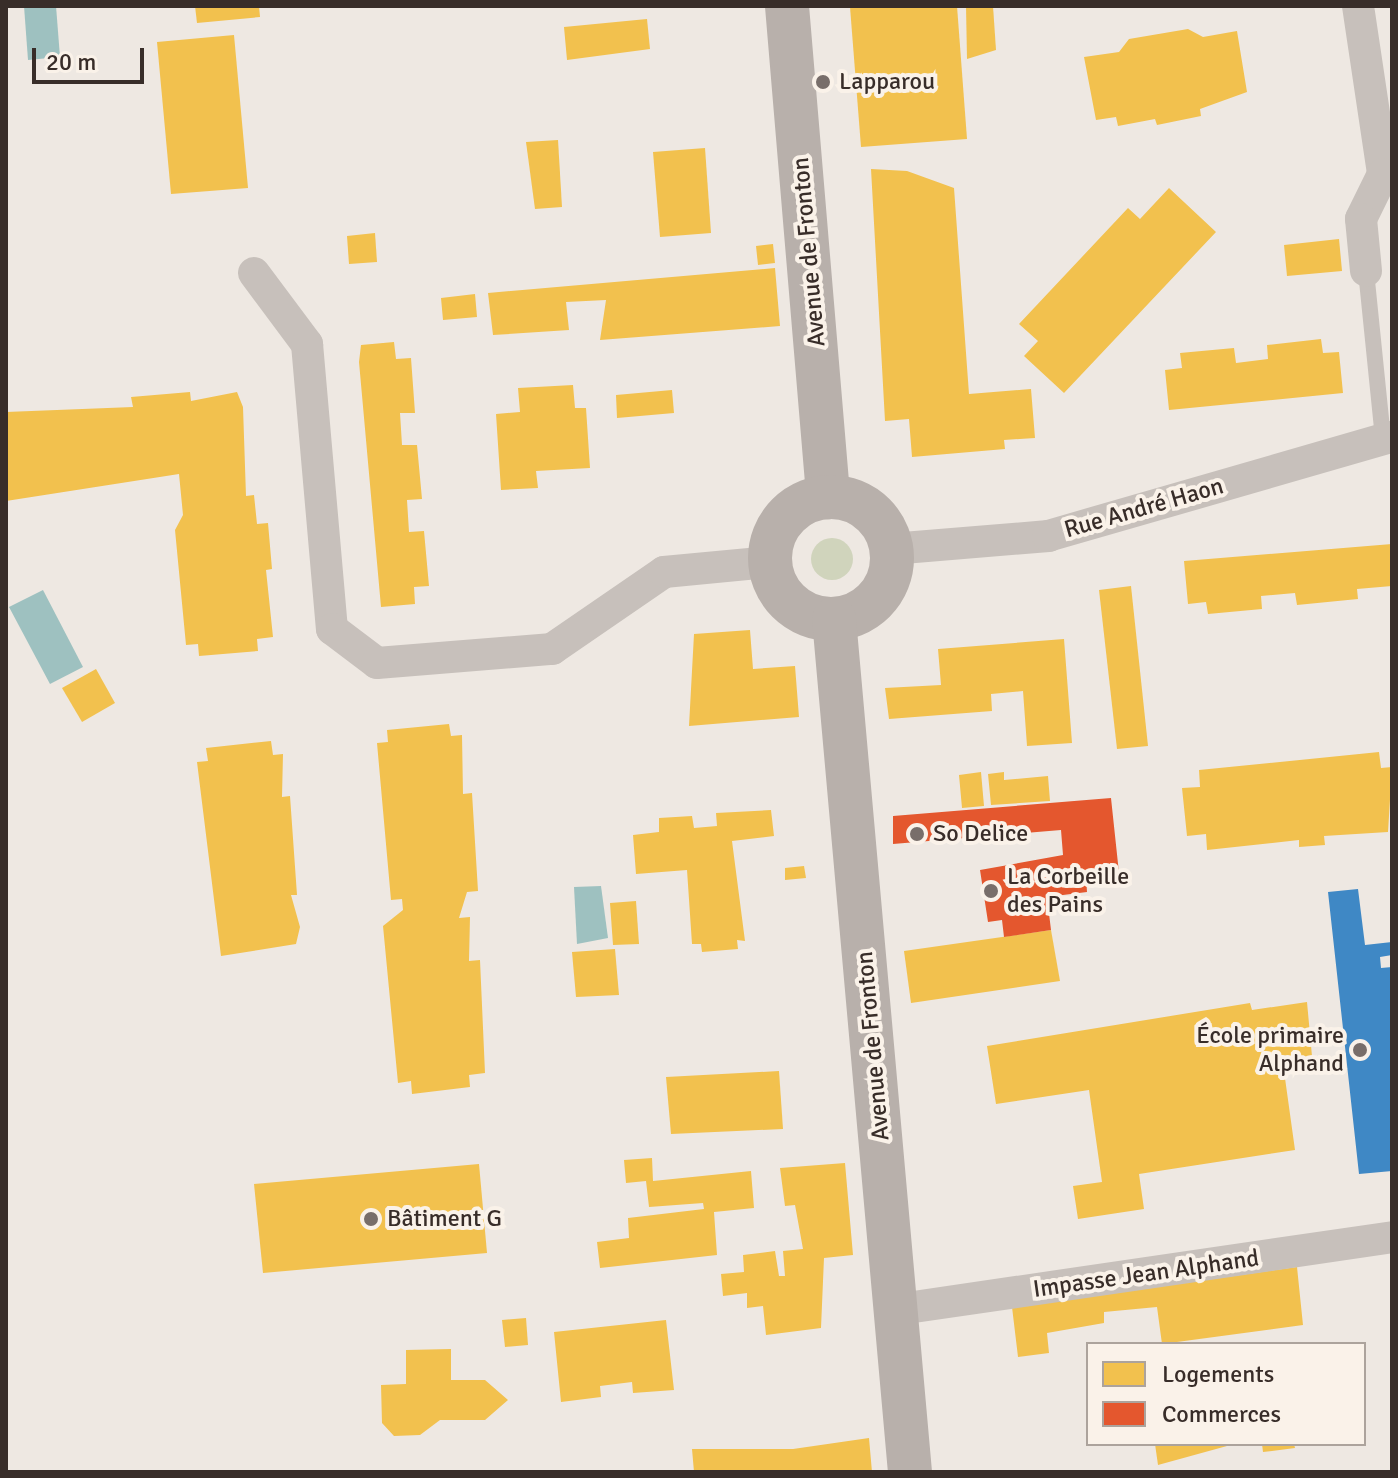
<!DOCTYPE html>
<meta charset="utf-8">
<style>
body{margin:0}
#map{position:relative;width:1398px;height:1478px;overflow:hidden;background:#eee8e2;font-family:Signika,sans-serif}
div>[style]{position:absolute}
.green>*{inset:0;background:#d0d4bc}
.round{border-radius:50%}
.water>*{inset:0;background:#9ec1c0}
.homes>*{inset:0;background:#f2c14e}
.shops>*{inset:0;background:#e4572e}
.schools>*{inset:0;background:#3f88c5}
.lane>*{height:16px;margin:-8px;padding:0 8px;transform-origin:8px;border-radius:8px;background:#c7c0bb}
.street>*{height:32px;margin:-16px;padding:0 16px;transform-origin:16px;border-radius:16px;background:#c7c0bb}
.secondary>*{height:44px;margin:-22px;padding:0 22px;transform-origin:22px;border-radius:22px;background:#b8b0ab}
.secondary>.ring{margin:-22px;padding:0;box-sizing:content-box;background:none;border:44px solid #b8b0ab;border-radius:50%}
.dots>*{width:22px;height:22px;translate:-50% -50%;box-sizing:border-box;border:4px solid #faf2e9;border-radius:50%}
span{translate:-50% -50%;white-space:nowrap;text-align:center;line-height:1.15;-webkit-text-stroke:8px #faf2e9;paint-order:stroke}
.poi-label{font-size:24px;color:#382d29}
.left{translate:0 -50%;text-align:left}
.right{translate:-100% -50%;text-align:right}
.street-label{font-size:24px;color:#382d29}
.frame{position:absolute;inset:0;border:8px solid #382d29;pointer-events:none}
.legend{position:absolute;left:1086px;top:1342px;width:280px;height:104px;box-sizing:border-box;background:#faf2e9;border:2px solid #aca39c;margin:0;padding:10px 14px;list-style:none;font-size:24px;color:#382d29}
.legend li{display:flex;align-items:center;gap:16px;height:40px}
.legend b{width:40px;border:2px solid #aca39c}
.scale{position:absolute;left:32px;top:48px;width:112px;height:36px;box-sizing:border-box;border:4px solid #382d29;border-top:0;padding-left:10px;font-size:24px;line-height:28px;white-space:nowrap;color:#382d29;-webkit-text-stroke:6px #faf2e9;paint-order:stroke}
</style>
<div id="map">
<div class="green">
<div class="round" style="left:811px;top:538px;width:42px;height:42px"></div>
</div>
<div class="water">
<div style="clip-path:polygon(24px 6px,56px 6px,60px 57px,28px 60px)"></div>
<div style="clip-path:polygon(43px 590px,83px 667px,50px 684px,9px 607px)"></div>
<div style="clip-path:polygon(601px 886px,608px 938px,577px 944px,574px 887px)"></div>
</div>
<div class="homes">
<div style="clip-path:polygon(195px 6px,259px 6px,260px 17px,197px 23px)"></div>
<div style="clip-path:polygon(957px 6px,967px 139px,861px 147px,850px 7px)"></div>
<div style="clip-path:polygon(966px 6px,993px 6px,996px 50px,967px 59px)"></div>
<div style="clip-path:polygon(647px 19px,650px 49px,567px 60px,564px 27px)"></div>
<div style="clip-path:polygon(1188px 29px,1203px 37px,1237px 31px,1247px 92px,1200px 109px,1201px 116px,1157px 125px,1155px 119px,1118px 126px,1116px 117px,1096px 120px,1084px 57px,1119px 52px,1129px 39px)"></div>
<div style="clip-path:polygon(234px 35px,248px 188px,171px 194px,157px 42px)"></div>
<div style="clip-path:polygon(558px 140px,562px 207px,535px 209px,526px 142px)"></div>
<div style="clip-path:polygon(705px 148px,711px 233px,660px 237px,653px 152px)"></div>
<div style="clip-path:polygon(871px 169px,907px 171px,954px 188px,969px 394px,1031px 389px,1035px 438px,1004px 440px,1005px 449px,912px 457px,909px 419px,885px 421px)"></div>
<div style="clip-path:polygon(1169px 188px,1216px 232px,1064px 393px,1024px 356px,1038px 341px,1019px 324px,1128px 208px,1140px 219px)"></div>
<div style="clip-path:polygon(375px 233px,377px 262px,349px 264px,347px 236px)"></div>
<div style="clip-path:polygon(1339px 239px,1342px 271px,1287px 276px,1284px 245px)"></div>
<div style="clip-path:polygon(773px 244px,775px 263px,758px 265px,756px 246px)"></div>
<div style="clip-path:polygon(775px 268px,780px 326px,600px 340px,606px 300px,566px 302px,569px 330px,493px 335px,488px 293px)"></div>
<div style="clip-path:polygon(475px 294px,477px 317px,443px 320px,441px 298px)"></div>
<div style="clip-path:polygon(1321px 339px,1323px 353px,1339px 352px,1343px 393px,1169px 410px,1165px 370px,1182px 368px,1180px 353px,1234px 348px,1236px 363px,1268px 359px,1267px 345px)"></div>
<div style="clip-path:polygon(394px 342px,396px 359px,411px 358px,415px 413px,400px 413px,402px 445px,417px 445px,422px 499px,407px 500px,409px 532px,424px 531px,429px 586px,414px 587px,415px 604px,381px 607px,359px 362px,361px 345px)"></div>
<div style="clip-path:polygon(573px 385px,575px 408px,586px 408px,590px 468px,536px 471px,538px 488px,501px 490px,496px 414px,520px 412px,518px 388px)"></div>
<div style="clip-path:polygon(672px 390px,674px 413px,617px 418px,616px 395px)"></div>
<div style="clip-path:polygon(190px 392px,191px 401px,237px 392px,243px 407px,246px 496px,254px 495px,257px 524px,268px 523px,272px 569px,266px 570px,273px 637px,257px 639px,258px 651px,199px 656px,198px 644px,186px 645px,175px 530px,183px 515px,179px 474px,6px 501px,6px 412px,133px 407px,131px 397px)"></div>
<div style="clip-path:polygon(1392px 544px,1392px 586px,1357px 589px,1358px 599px,1297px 605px,1295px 593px,1261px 596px,1262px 609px,1208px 614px,1206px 602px,1188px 604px,1184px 561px)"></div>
<div style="clip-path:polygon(1131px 586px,1148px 746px,1117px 749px,1099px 590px)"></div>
<div style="clip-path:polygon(750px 630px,753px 669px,795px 666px,799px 717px,689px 726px,694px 634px)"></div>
<div style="clip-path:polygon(1064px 639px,1072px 743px,1027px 746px,1023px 691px,991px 694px,992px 711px,889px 719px,885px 688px,941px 685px,938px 649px)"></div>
<div style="clip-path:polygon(96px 669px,115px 703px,82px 722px,62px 688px)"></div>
<div style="clip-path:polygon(449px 724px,451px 736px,462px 735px,463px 794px,472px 793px,478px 891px,467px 892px,459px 918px,470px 917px,469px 961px,480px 960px,485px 1073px,469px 1075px,470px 1087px,412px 1094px,411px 1081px,398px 1083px,383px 926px,403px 910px,402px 899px,391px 900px,377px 743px,388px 742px,387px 730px)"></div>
<div style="clip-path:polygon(271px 741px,273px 755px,283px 754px,282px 797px,290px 796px,297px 895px,291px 895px,300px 927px,296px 944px,221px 956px,197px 762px,208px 761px,206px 748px)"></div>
<div style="clip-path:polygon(1379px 752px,1381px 768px,1392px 767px,1388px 832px,1324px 836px,1325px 845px,1299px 847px,1299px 840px,1207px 850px,1206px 834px,1187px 836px,1182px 788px,1200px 787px,1199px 770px)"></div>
<div style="clip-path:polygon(981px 772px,984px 806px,962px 808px,959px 775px)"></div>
<div style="clip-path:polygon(1004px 772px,1004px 780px,1048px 776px,1050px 801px,991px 805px,988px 774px)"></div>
<div style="clip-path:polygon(771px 810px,774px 836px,732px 841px,745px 941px,737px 940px,738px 949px,702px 952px,701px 944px,692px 944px,687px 870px,636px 874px,633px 835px,659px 832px,659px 818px,692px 816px,694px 828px,717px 826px,716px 813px)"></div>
<div style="clip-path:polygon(804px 866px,806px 878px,785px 880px,785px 868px)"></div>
<div style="clip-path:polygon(636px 901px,639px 944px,613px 945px,610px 903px)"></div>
<div style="clip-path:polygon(1051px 930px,1060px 981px,911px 1003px,904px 951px)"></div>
<div style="clip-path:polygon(615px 949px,619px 995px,576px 997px,572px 952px)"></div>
<div style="clip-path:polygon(1307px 1002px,1313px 1067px,1284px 1071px,1295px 1150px,1139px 1174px,1144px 1209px,1078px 1219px,1073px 1186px,1102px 1182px,1089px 1090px,996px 1104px,987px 1046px,1250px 1003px,1252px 1010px)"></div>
<div style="clip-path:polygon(779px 1071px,783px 1129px,671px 1134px,666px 1077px)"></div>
<div style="clip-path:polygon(652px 1158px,653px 1181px,751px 1171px,754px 1208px,714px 1212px,717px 1255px,600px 1268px,597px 1242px,629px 1238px,628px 1218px,704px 1209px,703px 1203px,649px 1207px,646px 1181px,626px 1183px,624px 1160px)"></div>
<div style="clip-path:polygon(845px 1163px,853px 1255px,824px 1258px,821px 1328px,766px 1335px,763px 1306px,747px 1308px,747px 1293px,723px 1296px,721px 1274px,744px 1272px,743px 1255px,775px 1251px,779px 1276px,785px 1276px,783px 1251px,803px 1249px,795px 1205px,785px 1206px,780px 1168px)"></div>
<div style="clip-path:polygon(479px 1164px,487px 1253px,263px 1273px,254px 1184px)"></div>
<div style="clip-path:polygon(1297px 1267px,1303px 1325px,1162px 1344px,1157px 1307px,1104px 1312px,1104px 1323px,1047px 1333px,1049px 1353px,1018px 1357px,1012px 1307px)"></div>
<div style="clip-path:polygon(526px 1318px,528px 1345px,505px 1347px,502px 1320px)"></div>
<div style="clip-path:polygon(666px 1320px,674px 1390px,633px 1393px,632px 1382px,600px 1386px,601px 1397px,561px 1402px,554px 1332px)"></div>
<div style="clip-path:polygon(451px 1349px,451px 1380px,485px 1380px,508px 1400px,485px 1420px,440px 1420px,420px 1435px,394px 1436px,382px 1423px,381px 1385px,406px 1384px,406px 1350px)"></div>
<div style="clip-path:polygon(869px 1438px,872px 1472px,694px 1472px,692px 1449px,793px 1449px)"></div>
<div style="clip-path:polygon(1155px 1444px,1227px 1444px,1227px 1446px,1158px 1465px)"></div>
<div style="clip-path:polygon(1262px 1444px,1294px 1444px,1295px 1448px,1263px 1452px)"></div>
</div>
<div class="shops">
<div style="clip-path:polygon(1111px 798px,1119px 873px,1086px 877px,1087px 892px,1047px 897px,1051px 930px,1004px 937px,1002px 920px,988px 922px,980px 870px,1063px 855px,1061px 830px,893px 844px,893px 816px)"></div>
</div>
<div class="schools">
<div style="clip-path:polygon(1358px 889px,1365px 945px,1392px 942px,1392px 955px,1380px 957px,1381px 968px,1392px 967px,1392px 1171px,1359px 1174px,1328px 892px)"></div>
</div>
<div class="lane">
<div style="left:1366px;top:271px;width:169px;rotate:84.2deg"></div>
</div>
<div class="street">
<div style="left:1358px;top:6px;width:170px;rotate:81.5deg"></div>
<div style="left:1383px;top:174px;width:50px;rotate:116.1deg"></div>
<div style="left:1361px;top:219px;width:52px;rotate:84.5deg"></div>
<div style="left:254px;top:273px;width:89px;rotate:53.3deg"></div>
<div style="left:307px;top:344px;width:286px;rotate:85deg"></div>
<div style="left:332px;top:629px;width:56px;rotate:37.1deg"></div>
<div style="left:377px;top:663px;width:176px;rotate:-4.6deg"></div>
<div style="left:552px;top:649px;width:136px;rotate:-34.5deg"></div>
<div style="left:664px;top:572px;width:106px;rotate:-5.4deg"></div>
<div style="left:891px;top:549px;width:158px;rotate:-4.7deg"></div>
<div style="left:1048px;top:536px;width:358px;rotate:-16.1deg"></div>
<div style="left:900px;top:1309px;width:497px;rotate:-8.3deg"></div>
</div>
<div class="secondary">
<div style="left:787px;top:6px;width:493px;rotate:85.2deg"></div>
<div class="ring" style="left:770px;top:497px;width:78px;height:78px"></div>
<div style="left:834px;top:619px;width:856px;rotate:84.91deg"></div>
</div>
<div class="dots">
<div style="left:823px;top:82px;background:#786e6a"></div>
<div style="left:917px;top:834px;background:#786e6a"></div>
<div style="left:991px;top:891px;background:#786e6a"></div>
<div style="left:1360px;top:1050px;background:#786e6a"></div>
<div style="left:371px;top:1219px;background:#786e6a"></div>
</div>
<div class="poi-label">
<span class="left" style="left:839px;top:82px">Lapparou</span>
<span class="left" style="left:933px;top:834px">So Delice</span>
<span class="left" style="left:1007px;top:891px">La Corbeille<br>des Pains</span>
<span class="right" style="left:1344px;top:1050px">École primaire<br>Alphand</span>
<span class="left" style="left:387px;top:1219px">Bâtiment G</span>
</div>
<div class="street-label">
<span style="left:809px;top:252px;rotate:-95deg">Avenue de Fronton</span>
<span style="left:1144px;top:508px;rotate:-16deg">Rue André Haon</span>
<span style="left:873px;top:1046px;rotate:-95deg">Avenue de Fronton</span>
<span style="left:1146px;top:1274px;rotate:-8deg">Impasse Jean Alphand</span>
</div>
<div class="frame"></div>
<ul class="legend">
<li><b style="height:22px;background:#f2c14e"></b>Logements</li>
<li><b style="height:22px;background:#e4572e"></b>Commerces</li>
</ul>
<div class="scale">20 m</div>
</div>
